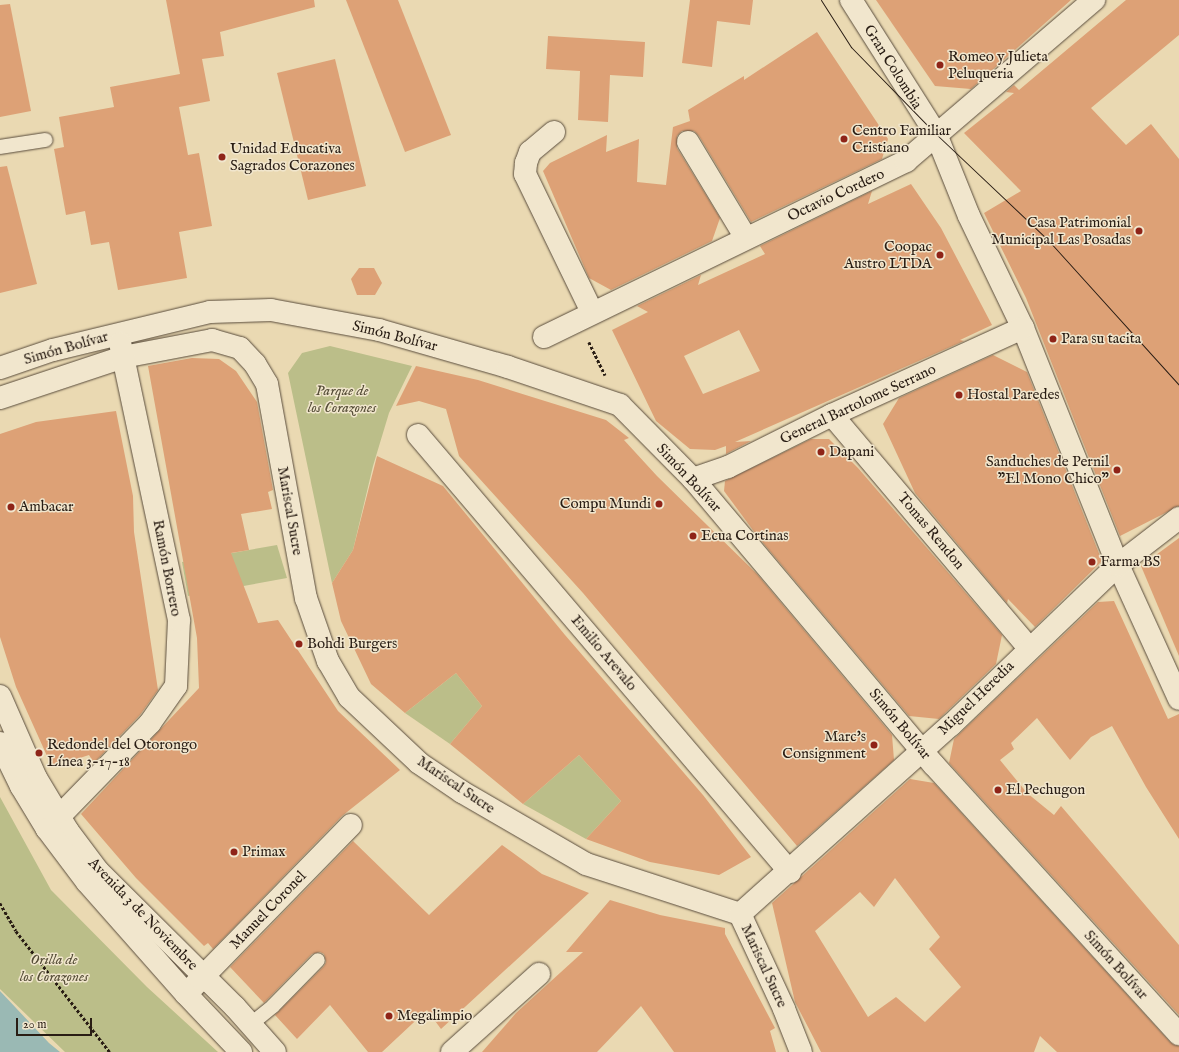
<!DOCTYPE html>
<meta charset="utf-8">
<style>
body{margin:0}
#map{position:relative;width:1179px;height:1052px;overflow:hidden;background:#ead9b2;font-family:"IM FELL English",serif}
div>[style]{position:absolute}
.green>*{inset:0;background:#bbbe89}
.water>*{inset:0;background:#9ab9b4}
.building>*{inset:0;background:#dda176}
.path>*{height:2.5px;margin-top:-1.25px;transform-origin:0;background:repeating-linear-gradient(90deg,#291d14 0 3px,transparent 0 5px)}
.roads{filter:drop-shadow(0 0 1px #594c3c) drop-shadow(0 0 1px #594c3c)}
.service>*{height:14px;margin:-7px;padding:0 7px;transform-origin:7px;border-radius:7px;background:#f1e6cd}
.minor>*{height:22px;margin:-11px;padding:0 11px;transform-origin:11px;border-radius:11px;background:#f1e6cd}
.tertiary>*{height:22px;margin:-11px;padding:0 11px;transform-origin:11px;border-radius:11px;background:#f1e6cd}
.tram>*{height:1px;margin:-0.5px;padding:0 0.5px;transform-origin:0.5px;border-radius:0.5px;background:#291d14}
.dots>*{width:11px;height:11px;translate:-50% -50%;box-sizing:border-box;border:2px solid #f1e6cd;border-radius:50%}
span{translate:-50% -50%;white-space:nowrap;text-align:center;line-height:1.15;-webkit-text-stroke:3px #f1e6cd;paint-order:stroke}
.poi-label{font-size:15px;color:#291d14}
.left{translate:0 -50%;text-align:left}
.right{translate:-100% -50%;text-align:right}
.street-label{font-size:15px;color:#291d14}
.park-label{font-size:15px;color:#554d37;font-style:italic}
.scale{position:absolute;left:16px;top:1018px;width:76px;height:18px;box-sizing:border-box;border:2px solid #291d14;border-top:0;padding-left:5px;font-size:12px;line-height:14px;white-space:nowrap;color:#291d14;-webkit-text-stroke:3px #f1e6cd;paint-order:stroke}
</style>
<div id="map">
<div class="green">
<div style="clip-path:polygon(330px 346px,412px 366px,389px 413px,373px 466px,353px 550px,332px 583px,288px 373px,302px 353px)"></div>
<div style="clip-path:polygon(277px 545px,287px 578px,188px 596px,182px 562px)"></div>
<div style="clip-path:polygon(456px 673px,482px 706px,450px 744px,405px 713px)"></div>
<div style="clip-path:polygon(579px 755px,621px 801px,586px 839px,523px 804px)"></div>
<div style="clip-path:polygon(0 797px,51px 890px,147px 987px,218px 1052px,65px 1052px,0 989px)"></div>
</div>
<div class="water">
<div style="clip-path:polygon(0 991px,49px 1043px,60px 1052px,0 1052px)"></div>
</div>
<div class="building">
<div style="clip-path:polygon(166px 0,314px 0,315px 7px,220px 32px,224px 56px,202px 59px,210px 101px,179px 107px,188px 155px,199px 153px,212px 226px,179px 232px,187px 278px,118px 290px,109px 242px,91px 245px,85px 211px,66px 215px,54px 149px,64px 147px,59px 117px,114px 107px,110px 87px,180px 74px)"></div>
<div style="clip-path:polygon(346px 0,398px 0,451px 135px,405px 152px)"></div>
<div style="clip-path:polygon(690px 0,753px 0,750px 25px,717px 21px,712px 67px,682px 63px)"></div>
<div style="clip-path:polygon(876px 0,1071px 0,971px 89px,935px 86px)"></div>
<div style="clip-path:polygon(1126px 0,1179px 0,1179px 35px,1091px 108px,1126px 145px,1151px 124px,1179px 159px,1179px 506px,1120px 536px,1026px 298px,984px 213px,1021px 191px,964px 133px,1014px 93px,1006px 92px,1014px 85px,1019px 90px)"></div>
<div style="clip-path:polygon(10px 4px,31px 111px,0 117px,0 5px)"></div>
<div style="clip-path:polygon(817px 32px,888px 139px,882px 159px,751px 222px,699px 136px,694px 131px,682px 131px,677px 136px,677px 148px,720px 218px,712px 241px,611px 290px,589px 278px,543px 171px,550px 163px,607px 135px,606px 152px,639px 139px,637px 182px,666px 185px,673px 127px,690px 121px,688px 110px,744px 76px,744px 80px)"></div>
<div style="clip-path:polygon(548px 36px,645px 42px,643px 77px,610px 75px,608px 122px,578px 120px,580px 71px,546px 69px)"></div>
<div style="clip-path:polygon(335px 59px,366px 186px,308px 200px,277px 73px)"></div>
<div style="clip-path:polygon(7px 166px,37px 284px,0 293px,0 167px)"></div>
<div style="clip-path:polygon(evenodd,911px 184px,941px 228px,992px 325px,960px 340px,964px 341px,735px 442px,751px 441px,726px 454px,726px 446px,715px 450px,690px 449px,656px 421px,612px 330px,648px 312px,637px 306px,701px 275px,698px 285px,765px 254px,760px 246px,872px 191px,868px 204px,911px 184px,739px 330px,760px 371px,703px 394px,684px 356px,739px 330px)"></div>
<div style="clip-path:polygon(359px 268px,374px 268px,382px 283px,375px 295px,357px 295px,351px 279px)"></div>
<div style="clip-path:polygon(993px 355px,1027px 372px,1102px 561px,1035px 627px,1008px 599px,1007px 603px,915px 493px,883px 424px,899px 398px)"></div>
<div style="clip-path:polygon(192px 358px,219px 359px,236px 371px,257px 402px,273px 490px,268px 492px,272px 509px,241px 514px,249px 550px,231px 553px,258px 623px,278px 620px,338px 711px,400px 770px,342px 816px,213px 949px,208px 943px,204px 946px,136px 878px,81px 814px,199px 688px,197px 638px,148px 366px)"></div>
<div style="clip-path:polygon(416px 366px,478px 380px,606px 420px,629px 438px,624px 440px,657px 476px,757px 574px,892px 735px,894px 760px,797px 846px,583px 593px,459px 456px,446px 409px,419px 401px,396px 406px)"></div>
<div style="clip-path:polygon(116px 411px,133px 496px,134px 532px,158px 690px,140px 715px,94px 763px,89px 755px,52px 767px,16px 687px,0 637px,0 434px,36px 422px)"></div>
<div style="clip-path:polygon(811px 439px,829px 439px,858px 468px,1002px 635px,996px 664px,939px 719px,909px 716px,758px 537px,724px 491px,725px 481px)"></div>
<div style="clip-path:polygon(377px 456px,443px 486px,565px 635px,703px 795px,751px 857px,719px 875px,650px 862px,586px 839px,621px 801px,579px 755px,523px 804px,450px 744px,482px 706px,456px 673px,405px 713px,371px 684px,341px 621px,332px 583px,353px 550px)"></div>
<div style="clip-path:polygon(1179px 538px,1179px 656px,1141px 566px)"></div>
<div style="clip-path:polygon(1114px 601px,1168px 719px,1179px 714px,1179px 839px,1146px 787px,1112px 726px,1091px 737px,1070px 760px,1037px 718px,1011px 743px,1014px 749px,1000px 760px,1027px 793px,1054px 815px,1061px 806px,1179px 945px,1179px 1015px,949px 763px,954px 739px,1098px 602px)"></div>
<div style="clip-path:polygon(evenodd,910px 779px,934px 783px,1170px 1042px,1179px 1046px,1179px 1052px,1057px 1052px,1040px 1036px,1034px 1052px,821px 1052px,795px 1002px,772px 903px,910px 779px,895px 878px,940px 937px,929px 949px,961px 987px,925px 1022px,896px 997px,868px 1017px,815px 931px,860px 892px,874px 907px,895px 878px)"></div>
<div style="clip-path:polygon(353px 841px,429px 915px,502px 845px,542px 874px,589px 893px,441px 1029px,427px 1010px,382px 1052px,368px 1052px,330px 1005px,297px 1039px,275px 1015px,324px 966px,326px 962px,324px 954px,320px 952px,312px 954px,264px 1003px,230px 967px)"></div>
<div style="clip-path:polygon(610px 900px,660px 915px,725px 928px,725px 934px,775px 1028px,770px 1031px,776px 1052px,674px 1052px,641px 1006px,597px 1052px,482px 1052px,516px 1013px,583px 952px,566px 952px)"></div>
</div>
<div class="path">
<div style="left:589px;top:342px;width:37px;rotate:64deg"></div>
<div style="left:0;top:903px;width:32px;rotate:60deg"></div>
<div style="left:16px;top:931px;width:153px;rotate:52.2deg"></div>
</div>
<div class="roads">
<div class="service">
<div style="left:0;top:147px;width:46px;rotate:-8.8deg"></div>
<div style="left:251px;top:1024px;width:28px;rotate:-39deg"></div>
<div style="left:273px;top:1006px;width:64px;rotate:-45.6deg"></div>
</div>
<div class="minor">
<div style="left:851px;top:0;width:159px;rotate:57.6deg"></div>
<div style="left:936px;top:134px;width:88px;rotate:68.1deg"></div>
<div style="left:969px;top:216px;width:124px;rotate:64.3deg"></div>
<div style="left:1023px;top:328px;width:255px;rotate:68.2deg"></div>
<div style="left:1118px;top:565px;width:147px;rotate:65.5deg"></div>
<div style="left:554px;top:132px;width:31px;rotate:140deg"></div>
<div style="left:530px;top:152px;width:12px;rotate:110deg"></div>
<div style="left:526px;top:163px;width:11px;rotate:95deg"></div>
<div style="left:525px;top:174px;width:153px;rotate:64.1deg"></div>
<div style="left:688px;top:142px;width:112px;rotate:58.9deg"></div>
<div style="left:544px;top:337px;width:403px;rotate:-25.9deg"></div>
<div style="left:906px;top:161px;width:248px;rotate:-40.6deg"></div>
<div style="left:0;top:368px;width:56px;rotate:-18.8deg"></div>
<div style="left:53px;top:350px;width:162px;rotate:-13.6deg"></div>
<div style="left:210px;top:312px;width:61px;rotate:-1.9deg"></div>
<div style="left:271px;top:310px;width:110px;rotate:10.5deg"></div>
<div style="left:379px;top:330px;width:134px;rotate:16deg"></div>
<div style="left:508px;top:367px;width:118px;rotate:18.7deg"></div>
<div style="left:620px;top:405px;width:104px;rotate:45.4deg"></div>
<div style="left:693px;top:479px;width:374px;rotate:49.9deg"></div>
<div style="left:934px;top:765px;width:364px;rotate:47.7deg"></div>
<div style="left:0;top:398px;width:130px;rotate:-18.4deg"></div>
<div style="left:123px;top:357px;width:91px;rotate:-10.8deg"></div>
<div style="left:212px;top:340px;width:29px;rotate:16deg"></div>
<div style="left:240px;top:348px;width:22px;rotate:47deg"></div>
<div style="left:255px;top:364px;width:23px;rotate:59deg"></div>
<div style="left:267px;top:384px;width:218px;rotate:79.7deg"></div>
<div style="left:306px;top:598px;width:67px;rotate:70.8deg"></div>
<div style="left:328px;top:661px;width:42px;rotate:59.7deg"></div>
<div style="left:349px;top:697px;width:96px;rotate:43.3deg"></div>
<div style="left:419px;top:763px;width:52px;rotate:34deg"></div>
<div style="left:462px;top:792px;width:143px;rotate:30.1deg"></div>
<div style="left:586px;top:864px;width:162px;rotate:18deg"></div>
<div style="left:740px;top:914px;width:105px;rotate:65.1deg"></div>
<div style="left:784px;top:1009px;width:46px;rotate:68.4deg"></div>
<div style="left:832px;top:415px;width:305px;rotate:49.8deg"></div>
<div style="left:418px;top:435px;width:574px;rotate:49.59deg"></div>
<div style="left:693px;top:479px;width:37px;rotate:-19deg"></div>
<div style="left:728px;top:467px;width:116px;rotate:-26.6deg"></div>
<div style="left:832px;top:415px;width:210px;rotate:-24.5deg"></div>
<div style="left:47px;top:829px;width:148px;rotate:-45.8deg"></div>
<div style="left:150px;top:723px;width:45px;rotate:-54.9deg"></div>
<div style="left:176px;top:686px;width:66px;rotate:-87.4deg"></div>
<div style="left:179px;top:620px;width:283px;rotate:-102deg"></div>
<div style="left:740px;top:914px;width:283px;rotate:-41.9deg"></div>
<div style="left:951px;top:725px;width:231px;rotate:-43.8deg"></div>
<div style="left:1118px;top:565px;width:77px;rotate:-37.6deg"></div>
<div style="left:186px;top:994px;width:236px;rotate:-45.7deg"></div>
<div style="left:452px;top:1052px;width:117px;rotate:-41.9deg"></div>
</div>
<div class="tertiary">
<div style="left:0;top:696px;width:90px;rotate:66.3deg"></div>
<div style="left:36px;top:778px;width:62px;rotate:58.9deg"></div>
<div style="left:68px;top:831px;width:50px;rotate:53.1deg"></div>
<div style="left:98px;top:871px;width:193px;rotate:44.8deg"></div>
<div style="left:235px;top:1007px;width:60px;rotate:48.4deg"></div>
<div style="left:0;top:743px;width:48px;rotate:64deg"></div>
<div style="left:21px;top:786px;width:50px;rotate:58.8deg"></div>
<div style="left:47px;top:829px;width:66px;rotate:53deg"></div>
<div style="left:87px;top:882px;width:149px;rotate:48.5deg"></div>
<div style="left:186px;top:994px;width:80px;rotate:46.5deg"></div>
</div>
</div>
<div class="tram">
<div style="left:821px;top:0;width:56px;rotate:57.4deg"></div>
<div style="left:851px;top:47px;width:122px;rotate:45.7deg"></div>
<div style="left:936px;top:134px;width:154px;rotate:43.4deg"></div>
<div style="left:1048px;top:240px;width:195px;rotate:47.9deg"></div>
</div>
<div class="dots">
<div style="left:940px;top:65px;background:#8f2418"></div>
<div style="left:844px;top:139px;background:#8f2418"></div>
<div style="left:222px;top:157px;background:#8f2418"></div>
<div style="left:1139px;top:231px;background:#8f2418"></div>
<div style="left:940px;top:255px;background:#8f2418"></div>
<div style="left:1053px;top:339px;background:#8f2418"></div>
<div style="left:959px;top:395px;background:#8f2418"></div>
<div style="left:821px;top:452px;background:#8f2418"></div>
<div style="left:1117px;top:470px;background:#8f2418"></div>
<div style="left:659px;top:504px;background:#8f2418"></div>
<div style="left:11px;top:507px;background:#8f2418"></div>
<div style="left:693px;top:536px;background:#8f2418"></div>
<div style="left:1092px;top:562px;background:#8f2418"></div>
<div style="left:299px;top:644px;background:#8f2418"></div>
<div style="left:874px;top:745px;background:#8f2418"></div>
<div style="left:39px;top:753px;background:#8f2418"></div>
<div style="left:998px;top:790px;background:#8f2418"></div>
<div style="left:234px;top:852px;background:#8f2418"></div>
<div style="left:389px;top:1016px;background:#8f2418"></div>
</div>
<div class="poi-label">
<span class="left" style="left:948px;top:65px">Romeo y Julieta<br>Peluqueria</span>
<span class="left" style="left:852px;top:139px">Centro Familiar<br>Cristiano</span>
<span class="left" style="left:230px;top:157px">Unidad Educativa<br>Sagrados Corazones</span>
<span class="right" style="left:1131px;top:231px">Casa Patrimonial<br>Municipal Las Posadas</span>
<span class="right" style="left:932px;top:255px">Coopac<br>Austro LTDA</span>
<span class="left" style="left:1061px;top:339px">Para su tacita</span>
<span class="left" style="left:967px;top:395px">Hostal Paredes</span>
<span class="left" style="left:829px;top:452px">Dapani</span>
<span class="right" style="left:1109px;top:470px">Sanduches de Pernil<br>"El Mono Chico"</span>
<span class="right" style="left:651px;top:504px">Compu Mundi</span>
<span class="left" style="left:19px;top:507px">Ambacar</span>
<span class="left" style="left:701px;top:536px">Ecua Cortinas</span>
<span class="left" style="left:1100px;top:562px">Farma BS</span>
<span class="left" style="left:307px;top:644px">Bohdi Burgers</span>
<span class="right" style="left:866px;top:745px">Marc's<br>Consignment</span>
<span class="left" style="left:47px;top:753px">Redondel del Otorongo<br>Línea 3-17-18</span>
<span class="left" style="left:1006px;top:790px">El Pechugon</span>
<span class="left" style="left:242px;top:852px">Primax</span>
<span class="left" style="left:397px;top:1016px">Megalimpio</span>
</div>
<div class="street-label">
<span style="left:893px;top:67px;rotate:58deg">Gran Colombia</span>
<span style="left:836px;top:195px;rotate:-25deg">Octavio Cordero</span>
<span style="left:395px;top:336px;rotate:14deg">Simón Bolívar</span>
<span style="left:66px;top:348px;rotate:-16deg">Simón Bolívar</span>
<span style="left:858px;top:404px;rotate:-25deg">General Bartolome Serrano</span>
<span style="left:689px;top:478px;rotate:47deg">Simón Bolívar</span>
<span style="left:290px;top:511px;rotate:80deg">Mariscal Sucre</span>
<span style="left:931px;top:531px;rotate:50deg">Tomas Rendon</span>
<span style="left:167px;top:568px;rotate:79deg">Ramón Borrero</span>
<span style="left:604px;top:653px;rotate:50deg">Emilio Arevalo</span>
<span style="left:976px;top:698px;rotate:-44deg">Miguel Heredia</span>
<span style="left:900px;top:724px;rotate:50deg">Simón Bolívar</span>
<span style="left:456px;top:785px;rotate:34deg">Mariscal Sucre</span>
<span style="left:268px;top:910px;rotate:-46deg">Manuel Coronel</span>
<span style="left:143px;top:914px;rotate:46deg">Avenida 3 de Noviembre</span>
<span style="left:1116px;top:965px;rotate:48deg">Simón Bolívar</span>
<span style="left:764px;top:966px;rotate:65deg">Mariscal Sucre</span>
</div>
<div class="park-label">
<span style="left:342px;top:399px">Parque de<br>los Corazones</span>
<span style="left:54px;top:968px">Orilla de<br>los Corazones</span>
</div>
<div class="scale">20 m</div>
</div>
